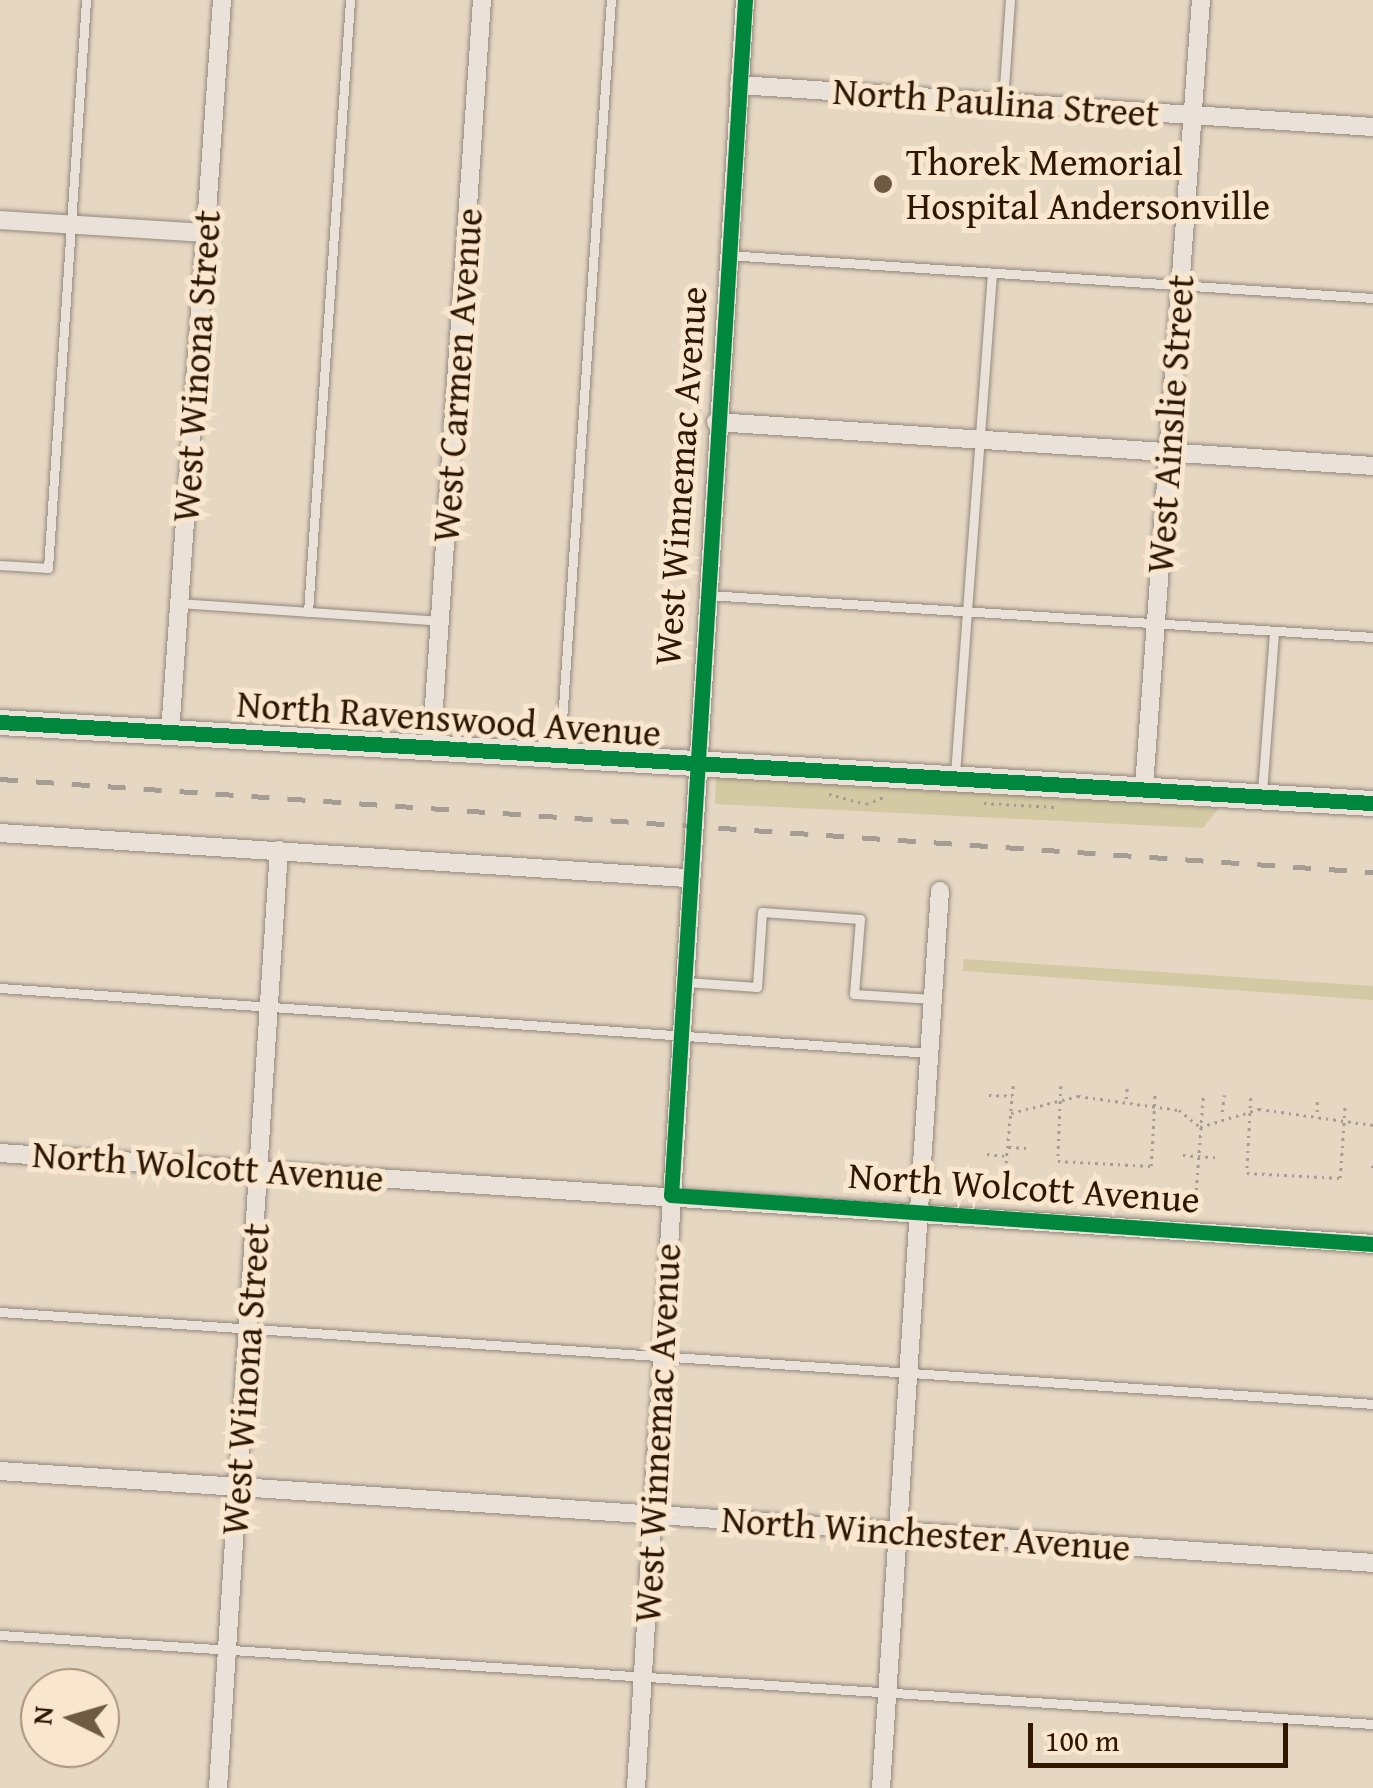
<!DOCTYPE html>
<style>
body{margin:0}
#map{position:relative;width:1373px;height:1788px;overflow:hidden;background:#e6d7c3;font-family:"Gentium Book Plus",serif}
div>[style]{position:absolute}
.green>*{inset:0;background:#d3c9a3}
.path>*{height:2.5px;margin-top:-1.25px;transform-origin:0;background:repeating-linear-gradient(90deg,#a59c93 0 2.5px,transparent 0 7.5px)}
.roads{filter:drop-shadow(0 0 2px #93887a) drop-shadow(0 0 2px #93887a)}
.lane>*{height:9px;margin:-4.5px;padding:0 4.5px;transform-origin:4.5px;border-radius:4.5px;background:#eae2d8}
.street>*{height:18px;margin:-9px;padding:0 9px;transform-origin:9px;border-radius:9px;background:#eae2d8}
.secondary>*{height:25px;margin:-12.5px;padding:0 12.5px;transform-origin:12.5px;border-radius:12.5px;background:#eae2d8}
.rail>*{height:5px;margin-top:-2.5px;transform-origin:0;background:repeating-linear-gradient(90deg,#a59c93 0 18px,transparent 0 36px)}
.cycleway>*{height:15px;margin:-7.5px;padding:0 7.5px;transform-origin:7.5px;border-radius:7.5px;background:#00873e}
.dots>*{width:28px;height:28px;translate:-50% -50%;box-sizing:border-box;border:5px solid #f8e6cf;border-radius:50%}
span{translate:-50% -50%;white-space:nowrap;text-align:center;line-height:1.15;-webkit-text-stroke:10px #f8e6cf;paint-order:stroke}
.street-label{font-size:38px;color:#2f1700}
.poi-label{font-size:38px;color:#2f1700}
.left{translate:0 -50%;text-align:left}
.north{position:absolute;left:20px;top:1668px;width:100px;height:100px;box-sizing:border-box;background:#f8e6cf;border:2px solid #a8937c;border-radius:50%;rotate:275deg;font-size:28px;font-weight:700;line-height:40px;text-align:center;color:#2f1700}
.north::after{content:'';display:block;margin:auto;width:35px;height:45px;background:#6f5a44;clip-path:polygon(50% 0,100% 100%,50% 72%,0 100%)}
.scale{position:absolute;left:1028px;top:1723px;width:260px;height:45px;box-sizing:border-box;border:5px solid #2f1700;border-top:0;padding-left:12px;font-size:30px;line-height:35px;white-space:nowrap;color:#2f1700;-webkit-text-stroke:8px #f8e6cf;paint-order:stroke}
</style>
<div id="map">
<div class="green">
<div style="clip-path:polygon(716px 772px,1222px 804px,1203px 828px,715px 804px)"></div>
<div style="clip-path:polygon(963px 959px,1373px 986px,1373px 1000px,963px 971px)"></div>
</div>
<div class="path">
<div style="left:829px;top:794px;width:38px;rotate:15deg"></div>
<div style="left:866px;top:804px;width:18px;rotate:-22deg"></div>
<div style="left:984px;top:803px;width:71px;rotate:3.2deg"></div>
<div style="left:1061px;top:1086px;width:75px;rotate:92.3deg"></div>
<div style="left:1058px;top:1161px;width:93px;rotate:3.1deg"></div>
<div style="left:1151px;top:1166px;width:75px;rotate:-86.9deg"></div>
<div style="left:989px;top:1095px;width:23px;rotate:2deg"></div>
<div style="left:1251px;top:1098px;width:75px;rotate:93.1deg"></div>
<div style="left:1247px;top:1173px;width:93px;rotate:3.1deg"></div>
<div style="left:1340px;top:1178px;width:74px;rotate:-86.1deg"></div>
<div style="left:1126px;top:1099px;width:11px;rotate:-85deg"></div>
<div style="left:1222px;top:1112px;width:17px;rotate:-83deg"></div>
<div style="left:1317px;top:1112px;width:11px;rotate:-90deg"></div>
<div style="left:1011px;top:1113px;width:69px;rotate:-14.2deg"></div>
<div style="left:1078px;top:1096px;width:102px;rotate:7.9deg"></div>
<div style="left:1179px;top:1110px;width:27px;rotate:39deg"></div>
<div style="left:1200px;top:1127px;width:62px;rotate:-17deg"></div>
<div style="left:1259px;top:1109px;width:115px;rotate:8deg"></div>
<div style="left:1009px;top:1147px;width:17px;rotate:3deg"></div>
<div style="left:987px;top:1154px;width:18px;rotate:6deg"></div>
<div style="left:1183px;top:1155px;width:32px;rotate:4deg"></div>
<div style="left:1371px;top:1167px;width:2px"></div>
<div style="left:1003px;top:1193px;width:108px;rotate:-84.7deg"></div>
<div style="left:1195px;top:1205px;width:108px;rotate:-85.8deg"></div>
</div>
<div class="roads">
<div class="lane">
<div style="left:1003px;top:102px;width:102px;rotate:-86.1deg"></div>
<div style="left:727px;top:255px;width:647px;rotate:3.81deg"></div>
<div style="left:0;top:565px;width:48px;rotate:3.6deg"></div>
<div style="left:48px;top:568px;width:569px;rotate:-86.17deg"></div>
<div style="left:707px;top:595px;width:667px;rotate:3.61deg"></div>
<div style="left:179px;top:603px;width:262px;rotate:3.9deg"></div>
<div style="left:308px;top:612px;width:613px;rotate:-86.07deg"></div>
<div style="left:560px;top:751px;width:753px;rotate:-86.12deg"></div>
<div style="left:955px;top:774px;width:502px;rotate:-85.78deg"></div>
<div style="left:1262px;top:792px;width:161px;rotate:-85.7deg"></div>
<div style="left:686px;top:982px;width:71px;rotate:4deg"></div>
<div style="left:757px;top:987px;width:75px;rotate:-86.2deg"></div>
<div style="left:762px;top:912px;width:98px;rotate:4.1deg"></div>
<div style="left:860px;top:919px;width:75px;rotate:94.6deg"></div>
<div style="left:854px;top:994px;width:79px;rotate:3.6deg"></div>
<div style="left:0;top:988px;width:931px;rotate:4deg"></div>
<div style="left:0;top:1312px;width:1376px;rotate:3.83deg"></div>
<div style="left:0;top:1635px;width:1376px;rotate:3.71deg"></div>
</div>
<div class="street">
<div style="left:739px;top:85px;width:635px;rotate:3.79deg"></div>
<div style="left:0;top:220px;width:205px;rotate:3.6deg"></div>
<div style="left:716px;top:422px;width:658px;rotate:3.83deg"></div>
<div style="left:170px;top:733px;width:735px;rotate:-85.94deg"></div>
<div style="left:431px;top:750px;width:752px;rotate:-86.11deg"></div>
<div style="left:1144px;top:787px;width:789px;rotate:-85.86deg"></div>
<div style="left:0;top:833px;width:688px;rotate:3.75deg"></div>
<div style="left:0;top:1153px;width:1376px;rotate:3.79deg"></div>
<div style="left:0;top:1471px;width:1376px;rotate:3.83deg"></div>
<div style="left:218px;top:1788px;width:940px;rotate:-86.28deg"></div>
<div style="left:636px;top:1788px;width:1791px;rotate:-86.51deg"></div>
<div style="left:881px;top:1788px;width:899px;rotate:-86.24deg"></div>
</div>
<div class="secondary">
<div style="left:0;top:722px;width:1375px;rotate:3.38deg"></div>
</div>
</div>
<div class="rail">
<div style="left:0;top:779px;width:1376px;rotate:3.88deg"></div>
</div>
<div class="cycleway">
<div style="left:745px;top:0;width:1197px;rotate:93.54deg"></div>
<div style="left:671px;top:1195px;width:704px;rotate:3.99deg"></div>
<div style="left:0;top:722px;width:1375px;rotate:3.38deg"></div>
</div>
<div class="dots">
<div style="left:883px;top:184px;background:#6f5a44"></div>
</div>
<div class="street-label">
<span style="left:996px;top:102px;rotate:4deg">North Paulina Street</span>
<span style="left:196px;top:366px;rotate:-86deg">West Winona Street</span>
<span style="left:457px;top:375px;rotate:-86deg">West Carmen Avenue</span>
<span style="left:1170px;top:424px;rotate:-86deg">West Ainslie Street</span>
<span style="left:680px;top:476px;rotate:-86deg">West Winnemac Avenue</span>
<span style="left:449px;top:718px;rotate:4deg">North Ravenswood Avenue</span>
<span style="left:208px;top:1166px;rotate:4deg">North Wolcott Avenue</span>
<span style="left:1024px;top:1187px;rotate:4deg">North Wolcott Avenue</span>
<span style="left:245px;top:1379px;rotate:-86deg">West Winona Street</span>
<span style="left:657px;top:1433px;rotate:-87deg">West Winnemac Avenue</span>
<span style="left:926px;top:1533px;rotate:4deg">North Winchester Avenue</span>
</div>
<div class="poi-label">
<span class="left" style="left:906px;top:184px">Thorek Memorial<br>Hospital Andersonville</span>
</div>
<div class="north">N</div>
<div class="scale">100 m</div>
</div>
